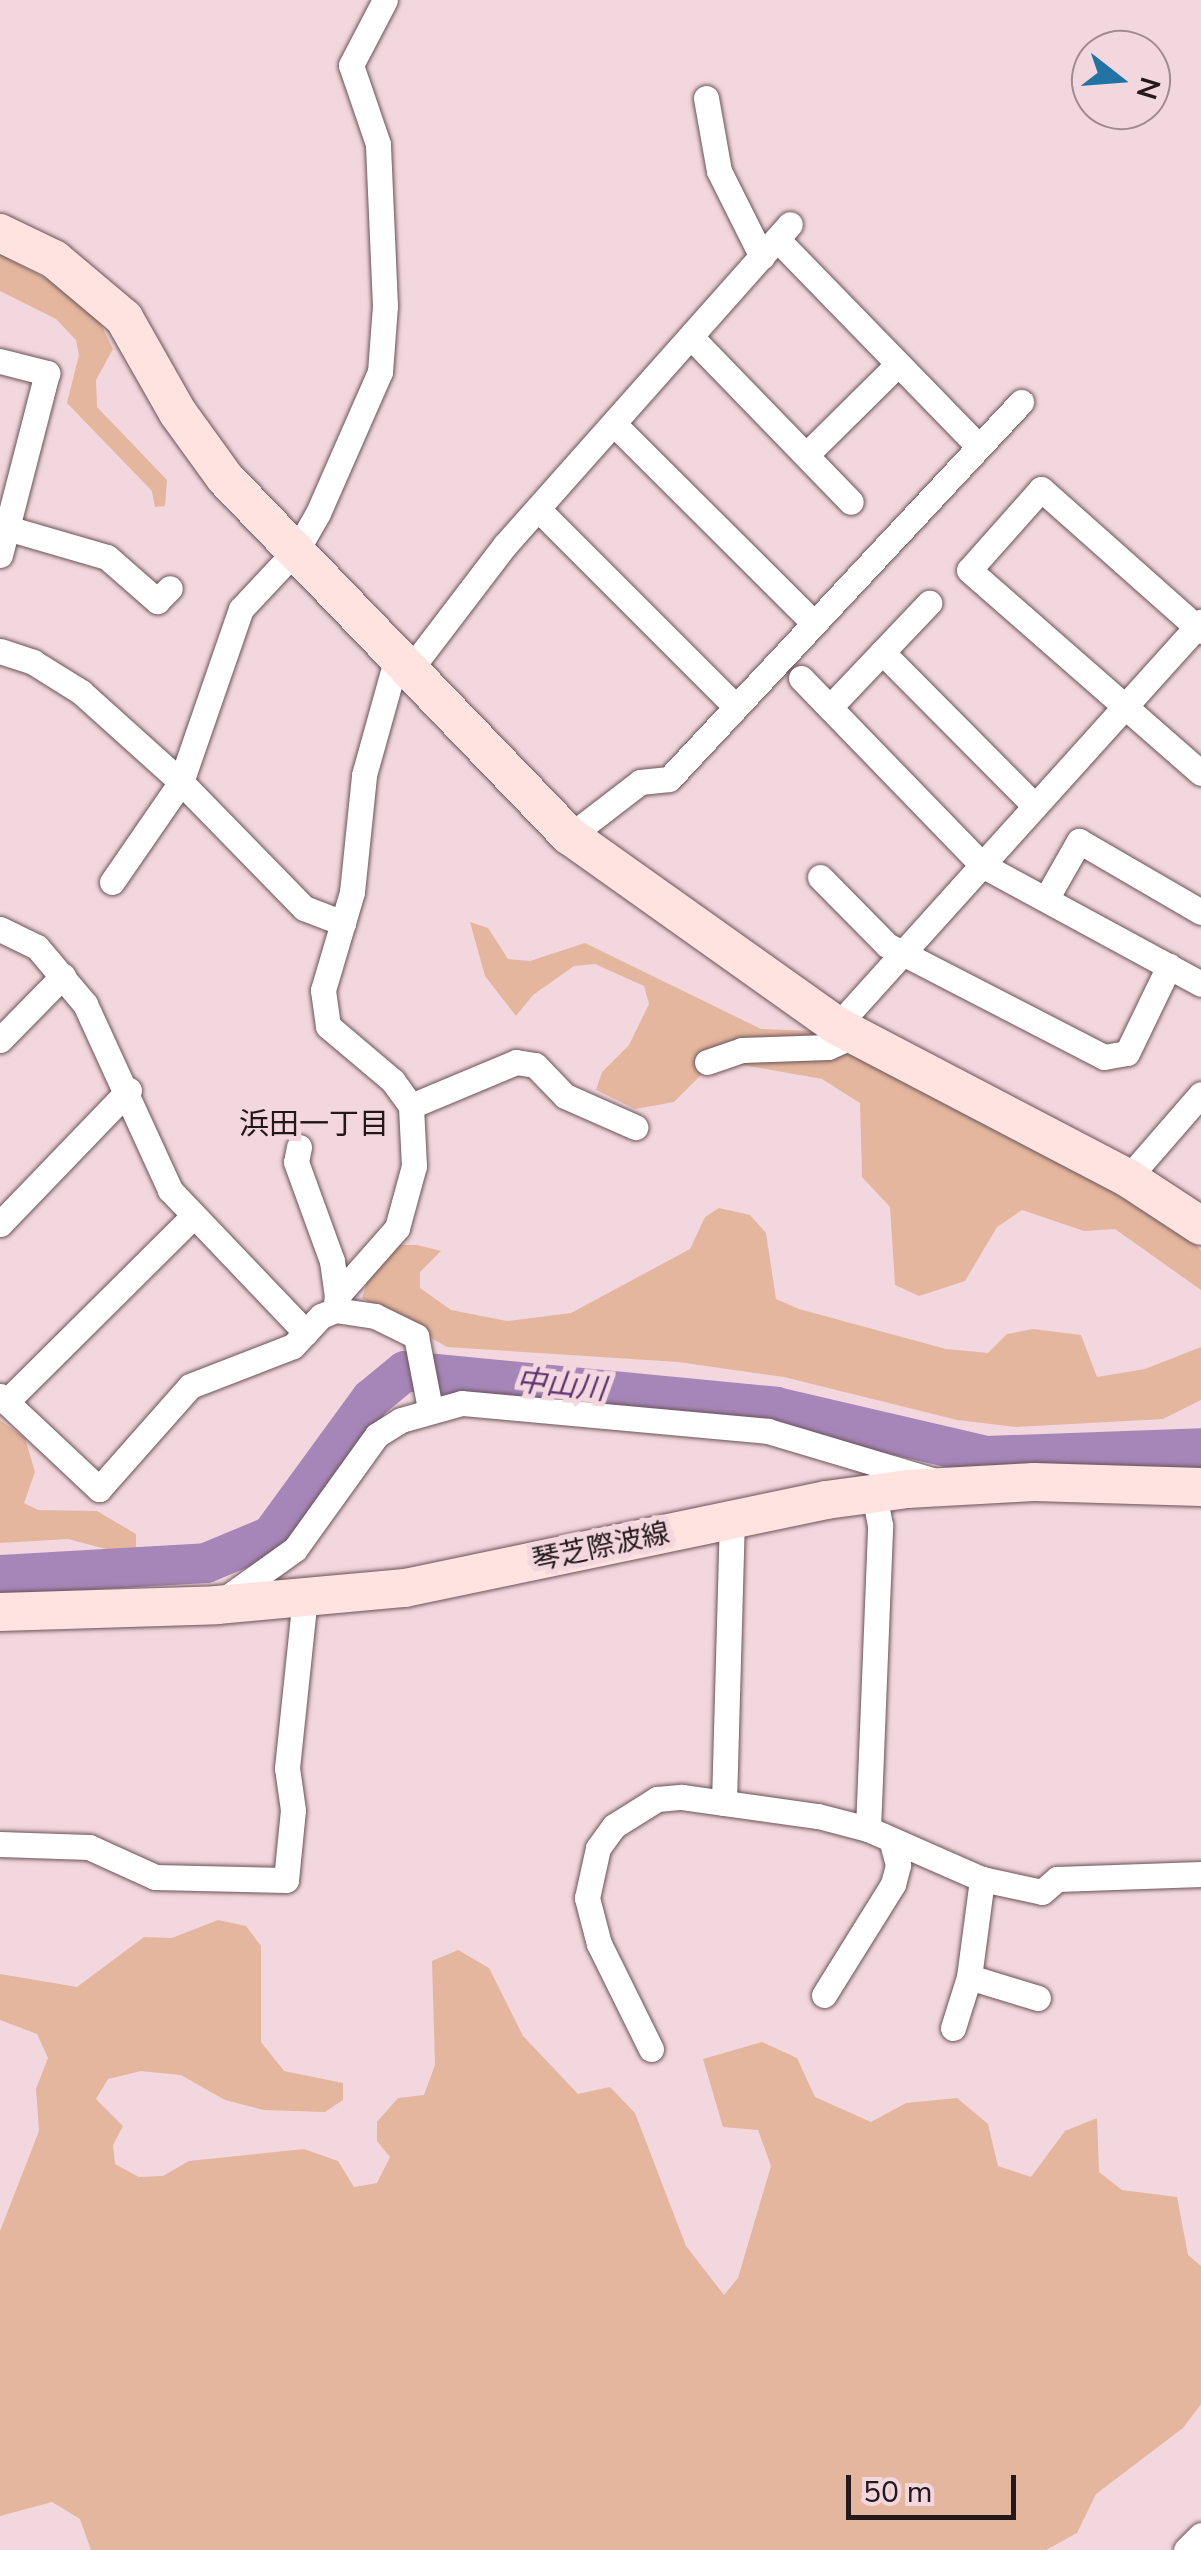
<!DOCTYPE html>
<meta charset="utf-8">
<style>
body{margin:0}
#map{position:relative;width:1201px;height:2550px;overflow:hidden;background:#f3d7de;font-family:"Nunito Sans","Noto Sans JP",sans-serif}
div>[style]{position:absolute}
.green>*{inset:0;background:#e4b69d}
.river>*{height:40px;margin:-20px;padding:0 20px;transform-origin:20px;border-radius:20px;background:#a686b8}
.roads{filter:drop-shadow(0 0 2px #6a5359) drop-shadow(0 0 2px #6a5359)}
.street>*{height:25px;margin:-12.5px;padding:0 12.5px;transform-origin:12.5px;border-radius:12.5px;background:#fff}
.secondary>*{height:38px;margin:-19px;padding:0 19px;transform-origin:19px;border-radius:19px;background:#fee3e0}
span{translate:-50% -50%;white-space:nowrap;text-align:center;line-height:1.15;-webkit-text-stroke:10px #f3d7de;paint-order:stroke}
.street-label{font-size:28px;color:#23191c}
.neighbourhood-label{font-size:30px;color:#23191c}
.water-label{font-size:30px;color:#5c3271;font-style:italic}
.north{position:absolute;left:1071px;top:30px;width:100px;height:100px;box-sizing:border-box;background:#f3d7de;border:2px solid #a08b90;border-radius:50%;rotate:107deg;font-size:28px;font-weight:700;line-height:40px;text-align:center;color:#23191c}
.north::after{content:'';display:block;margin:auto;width:35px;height:45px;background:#2272a3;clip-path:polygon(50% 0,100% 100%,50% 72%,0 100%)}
.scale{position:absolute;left:846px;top:2475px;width:170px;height:45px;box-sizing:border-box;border:5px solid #23191c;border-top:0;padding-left:12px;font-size:30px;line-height:35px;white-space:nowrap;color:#23191c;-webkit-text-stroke:8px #f3d7de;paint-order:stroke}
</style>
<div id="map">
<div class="green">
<div style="clip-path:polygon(0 254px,61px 287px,99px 320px,113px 349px,96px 380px,97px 407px,167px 480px,165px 506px,155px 507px,152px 491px,67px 403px,79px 355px,76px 340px,56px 319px,0 291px)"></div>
<div style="clip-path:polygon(470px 922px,488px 928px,508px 959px,530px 961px,585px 943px,761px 1029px,815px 1031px,831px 1054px,870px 1054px,1113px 1183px,1193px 1241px,1201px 1251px,1201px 1290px,1115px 1229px,1084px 1231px,1022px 1210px,997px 1227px,965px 1281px,919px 1296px,895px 1285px,890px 1207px,862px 1177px,860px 1103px,822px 1079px,732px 1063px,700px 1076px,674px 1102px,635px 1109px,596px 1090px,602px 1072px,629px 1045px,649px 1004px,644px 986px,595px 964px,574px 966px,533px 995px,516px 1016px,485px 976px)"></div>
<div style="clip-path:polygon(719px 1208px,750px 1215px,766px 1233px,776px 1299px,799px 1309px,946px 1349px,988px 1353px,1007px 1334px,1033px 1329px,1081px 1335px,1097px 1377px,1145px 1369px,1201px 1347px,1201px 1400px,1163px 1419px,1016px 1427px,957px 1420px,784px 1377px,678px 1362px,447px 1347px,362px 1298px,369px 1276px,399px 1245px,417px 1245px,441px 1251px,420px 1272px,420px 1288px,451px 1310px,507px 1321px,571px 1313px,690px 1249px,705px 1217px)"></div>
<div style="clip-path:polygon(0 1420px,25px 1438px,35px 1472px,24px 1503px,38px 1510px,97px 1511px,136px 1534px,136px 1551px,125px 1554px,68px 1539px,0 1543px)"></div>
<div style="clip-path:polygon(218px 1920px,246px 1926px,261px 1946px,261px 2042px,284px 2071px,343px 2083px,343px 2100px,325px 2112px,264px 2110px,225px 2100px,181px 2075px,141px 2071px,108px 2079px,96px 2099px,123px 2126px,113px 2145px,115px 2164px,139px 2177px,163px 2176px,189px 2161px,304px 2149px,338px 2161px,354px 2187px,377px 2183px,390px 2157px,377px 2141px,377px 2122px,398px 2098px,424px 2095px,435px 2065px,432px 1961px,458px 1950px,489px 1968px,523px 2036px,578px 2094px,610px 2087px,635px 2113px,686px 2246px,724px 2295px,738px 2278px,771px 2166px,758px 2130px,723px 2127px,703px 2059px,762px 2042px,797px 2058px,815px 2097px,871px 2122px,906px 2103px,957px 2098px,988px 2124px,998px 2166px,1031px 2177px,1065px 2131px,1097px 2118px,1099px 2172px,1122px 2190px,1177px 2197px,1188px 2255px,1201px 2266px,1201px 2404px,1183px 2428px,1096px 2494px,1077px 2533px,1046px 2550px,91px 2550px,80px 2519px,52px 2502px,0 2516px,0 2231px,39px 2131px,36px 2089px,48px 2058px,37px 2034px,0 2020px,0 1974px,77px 1987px,144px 1937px,172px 1938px)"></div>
</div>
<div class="river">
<div style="left:0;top:1575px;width:206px;rotate:-3.3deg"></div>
<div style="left:206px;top:1563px;width:70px;rotate:-22.6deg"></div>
<div style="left:271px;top:1536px;width:170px;rotate:-53.9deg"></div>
<div style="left:371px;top:1399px;width:44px;rotate:-39.5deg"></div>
<div style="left:405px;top:1371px;width:373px;rotate:5.5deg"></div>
<div style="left:776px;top:1407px;width:217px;rotate:13.1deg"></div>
<div style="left:987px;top:1456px;width:214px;rotate:-2.1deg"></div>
</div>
<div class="roads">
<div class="street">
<div style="left:706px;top:98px;width:74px;rotate:79.9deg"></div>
<div style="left:719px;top:171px;width:96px;rotate:63.4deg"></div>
<div style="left:777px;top:239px;width:289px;rotate:45.8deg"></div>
<div style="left:692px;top:338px;width:228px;rotate:45.9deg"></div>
<div style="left:0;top:361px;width:49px;rotate:14.3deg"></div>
<div style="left:47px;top:373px;width:188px;rotate:104.5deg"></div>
<div style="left:615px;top:425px;width:279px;rotate:44.9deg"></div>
<div style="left:809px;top:452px;width:125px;rotate:-44.7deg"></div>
<div style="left:538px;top:509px;width:280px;rotate:45deg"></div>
<div style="left:7px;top:528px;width:104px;rotate:16.2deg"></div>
<div style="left:107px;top:557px;width:67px;rotate:41.3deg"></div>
<div style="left:157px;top:601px;width:18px;rotate:-45deg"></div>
<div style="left:1201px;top:631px;width:214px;rotate:-138.4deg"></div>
<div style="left:1041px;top:489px;width:108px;rotate:131.6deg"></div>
<div style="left:969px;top:570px;width:308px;rotate:41.2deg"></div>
<div style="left:0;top:651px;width:35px;rotate:18deg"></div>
<div style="left:33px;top:662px;width:57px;rotate:32deg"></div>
<div style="left:81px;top:692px;width:135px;rotate:42deg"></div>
<div style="left:181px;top:782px;width:176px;rotate:45.7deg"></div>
<div style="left:304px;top:908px;width:42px;rotate:21deg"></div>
<div style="left:882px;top:652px;width:217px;rotate:45.2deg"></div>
<div style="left:412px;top:667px;width:153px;rotate:-52.7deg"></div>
<div style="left:505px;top:545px;width:429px;rotate:-48.4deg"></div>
<div style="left:801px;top:678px;width:260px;rotate:45.9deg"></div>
<div style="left:982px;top:865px;width:249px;rotate:28.5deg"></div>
<div style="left:830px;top:707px;width:144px;rotate:-46.4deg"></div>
<div style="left:570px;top:836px;width:88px;rotate:-37.6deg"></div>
<div style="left:640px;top:782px;width:29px;rotate:-6deg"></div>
<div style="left:669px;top:779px;width:516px;rotate:-46.96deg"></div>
<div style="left:820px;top:877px;width:95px;rotate:45.4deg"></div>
<div style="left:887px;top:945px;width:244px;rotate:27.3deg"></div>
<div style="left:1104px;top:1057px;width:23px;rotate:-10deg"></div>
<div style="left:1127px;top:1053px;width:97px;rotate:-64.2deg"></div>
<div style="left:112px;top:882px;width:121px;rotate:-55.4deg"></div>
<div style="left:181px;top:782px;width:183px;rotate:-70.9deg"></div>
<div style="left:241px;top:609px;width:83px;rotate:-46.9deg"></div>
<div style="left:298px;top:548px;width:40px;rotate:-60.3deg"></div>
<div style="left:318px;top:513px;width:154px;rotate:-66.3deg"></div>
<div style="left:380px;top:372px;width:66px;rotate:-85.7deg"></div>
<div style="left:385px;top:306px;width:162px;rotate:-92.5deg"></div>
<div style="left:378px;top:144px;width:83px;rotate:-108.9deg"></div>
<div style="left:351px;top:65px;width:73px;rotate:-62.4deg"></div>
<div style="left:1046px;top:899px;width:67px;rotate:-60.4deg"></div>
<div style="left:1079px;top:841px;width:141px;rotate:30.2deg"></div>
<div style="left:0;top:929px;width:41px;rotate:25.9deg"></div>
<div style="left:37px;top:947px;width:75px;rotate:49.9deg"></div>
<div style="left:85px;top:1004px;width:205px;rotate:65.4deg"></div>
<div style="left:170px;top:1190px;width:197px;rotate:46.4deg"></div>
<div style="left:837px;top:1026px;width:544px;rotate:-47.98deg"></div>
<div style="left:0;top:1040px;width:90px;rotate:-45.5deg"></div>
<div style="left:707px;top:1062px;width:37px;rotate:-19deg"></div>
<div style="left:742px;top:1050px;width:86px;rotate:-2deg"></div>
<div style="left:828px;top:1047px;width:30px;rotate:-24deg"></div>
<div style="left:411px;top:1106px;width:114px;rotate:-22.7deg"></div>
<div style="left:516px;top:1062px;width:19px;rotate:9deg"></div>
<div style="left:535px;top:1065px;width:43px;rotate:45.9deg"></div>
<div style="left:565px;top:1096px;width:77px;rotate:23.9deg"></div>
<div style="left:299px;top:1147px;width:15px;rotate:101deg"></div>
<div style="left:296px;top:1162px;width:105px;rotate:70deg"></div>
<div style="left:332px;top:1261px;width:35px;rotate:82deg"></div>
<div style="left:1128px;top:1178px;width:111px;rotate:-49deg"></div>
<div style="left:0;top:1224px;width:186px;rotate:-46.1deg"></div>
<div style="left:335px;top:1310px;width:14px;rotate:-82deg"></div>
<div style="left:337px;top:1296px;width:91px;rotate:-48.6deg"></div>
<div style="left:397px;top:1228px;width:64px;rotate:-74.7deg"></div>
<div style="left:414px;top:1166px;width:60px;rotate:-92.9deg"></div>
<div style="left:411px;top:1106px;width:31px;rotate:-126deg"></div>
<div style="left:393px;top:1081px;width:85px;rotate:-139.8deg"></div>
<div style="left:328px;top:1026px;width:36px;rotate:-98deg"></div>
<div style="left:323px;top:990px;width:102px;rotate:-73.5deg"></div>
<div style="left:352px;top:892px;width:118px;rotate:-84.1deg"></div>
<div style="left:364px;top:775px;width:127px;rotate:-74.4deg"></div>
<div style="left:0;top:1396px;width:136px;rotate:43.2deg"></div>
<div style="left:99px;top:1489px;width:137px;rotate:-48.5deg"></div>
<div style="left:190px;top:1386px;width:110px;rotate:-21.2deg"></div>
<div style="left:293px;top:1346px;width:41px;rotate:-47deg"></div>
<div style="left:321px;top:1316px;width:15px;rotate:-23deg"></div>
<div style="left:335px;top:1310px;width:40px;rotate:8.5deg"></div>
<div style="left:375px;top:1316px;width:46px;rotate:26deg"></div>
<div style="left:416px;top:1336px;width:74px;rotate:79.1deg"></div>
<div style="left:6px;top:1402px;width:262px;rotate:-44.8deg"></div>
<div style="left:221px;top:1602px;width:91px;rotate:-35.6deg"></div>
<div style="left:295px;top:1549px;width:140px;rotate:-54.3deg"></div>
<div style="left:377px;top:1435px;width:28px;rotate:-32deg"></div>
<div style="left:401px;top:1420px;width:63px;rotate:-15.6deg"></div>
<div style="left:462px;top:1403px;width:307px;rotate:5.2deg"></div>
<div style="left:768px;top:1431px;width:178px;rotate:16.6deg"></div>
<div style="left:724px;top:1803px;width:283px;rotate:-88.4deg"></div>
<div style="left:868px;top:1829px;width:304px;rotate:-87.7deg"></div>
<div style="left:880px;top:1525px;width:33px;rotate:-101deg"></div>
<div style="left:0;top:1844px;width:89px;rotate:1.9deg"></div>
<div style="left:89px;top:1847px;width:72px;rotate:24.4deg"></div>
<div style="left:155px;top:1877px;width:131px;rotate:1.3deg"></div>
<div style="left:286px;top:1880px;width:70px;rotate:-84.3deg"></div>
<div style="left:293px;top:1810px;width:42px;rotate:-98.1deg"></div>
<div style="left:287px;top:1768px;width:171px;rotate:-84deg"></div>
<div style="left:969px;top:1977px;width:72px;rotate:16.9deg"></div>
<div style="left:824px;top:1995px;width:131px;rotate:-58.1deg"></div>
<div style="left:893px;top:1884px;width:20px;rotate:-75deg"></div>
<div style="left:898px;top:1865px;width:23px;rotate:-105deg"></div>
<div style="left:953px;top:2028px;width:53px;rotate:-72.6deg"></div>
<div style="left:969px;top:1977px;width:99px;rotate:-82.4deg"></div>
<div style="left:651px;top:2049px;width:117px;rotate:-116.3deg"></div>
<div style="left:599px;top:1944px;width:48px;rotate:-104.6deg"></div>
<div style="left:587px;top:1898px;width:51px;rotate:-77.6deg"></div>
<div style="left:598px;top:1848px;width:27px;rotate:-54deg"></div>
<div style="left:614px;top:1826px;width:51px;rotate:-32.1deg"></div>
<div style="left:657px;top:1799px;width:25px;rotate:-5deg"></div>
<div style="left:682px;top:1797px;width:137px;rotate:8deg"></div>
<div style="left:818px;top:1816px;width:52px;rotate:14.6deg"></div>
<div style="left:868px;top:1829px;width:124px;rotate:23.7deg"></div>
<div style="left:982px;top:1879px;width:61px;rotate:12.2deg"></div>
<div style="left:1042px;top:1892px;width:20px;rotate:-41deg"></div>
<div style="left:1057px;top:1879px;width:144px;rotate:-2deg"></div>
<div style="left:1186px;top:2550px;width:21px;rotate:-45deg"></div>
</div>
<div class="secondary">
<div style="left:0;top:233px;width:60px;rotate:25.7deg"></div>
<div style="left:54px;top:259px;width:92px;rotate:40.1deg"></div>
<div style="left:124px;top:318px;width:109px;rotate:60.4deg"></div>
<div style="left:178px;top:413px;width:80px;rotate:54.1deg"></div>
<div style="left:225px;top:478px;width:497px;rotate:46.1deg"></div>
<div style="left:570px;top:836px;width:328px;rotate:35.4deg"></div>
<div style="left:837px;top:1026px;width:328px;rotate:27.6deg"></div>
<div style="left:1128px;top:1178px;width:87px;rotate:33.3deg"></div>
<div style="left:0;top:1612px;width:217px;rotate:-1.8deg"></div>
<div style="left:217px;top:1605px;width:189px;rotate:-5.2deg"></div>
<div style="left:405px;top:1588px;width:430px;rotate:-11.8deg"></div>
<div style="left:826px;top:1500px;width:82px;rotate:-7.7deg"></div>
<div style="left:907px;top:1489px;width:127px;rotate:-3.2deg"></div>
<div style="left:1034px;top:1482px;width:167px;rotate:1.7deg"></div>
</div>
</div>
<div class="street-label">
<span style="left:601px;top:1547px;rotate:-12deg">琴芝際波線</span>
</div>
<div class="neighbourhood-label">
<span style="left:314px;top:1125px">浜田一丁目</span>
</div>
<div class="water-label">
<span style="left:561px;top:1386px;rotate:6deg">中山川</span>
</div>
<div class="north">N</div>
<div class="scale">50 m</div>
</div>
